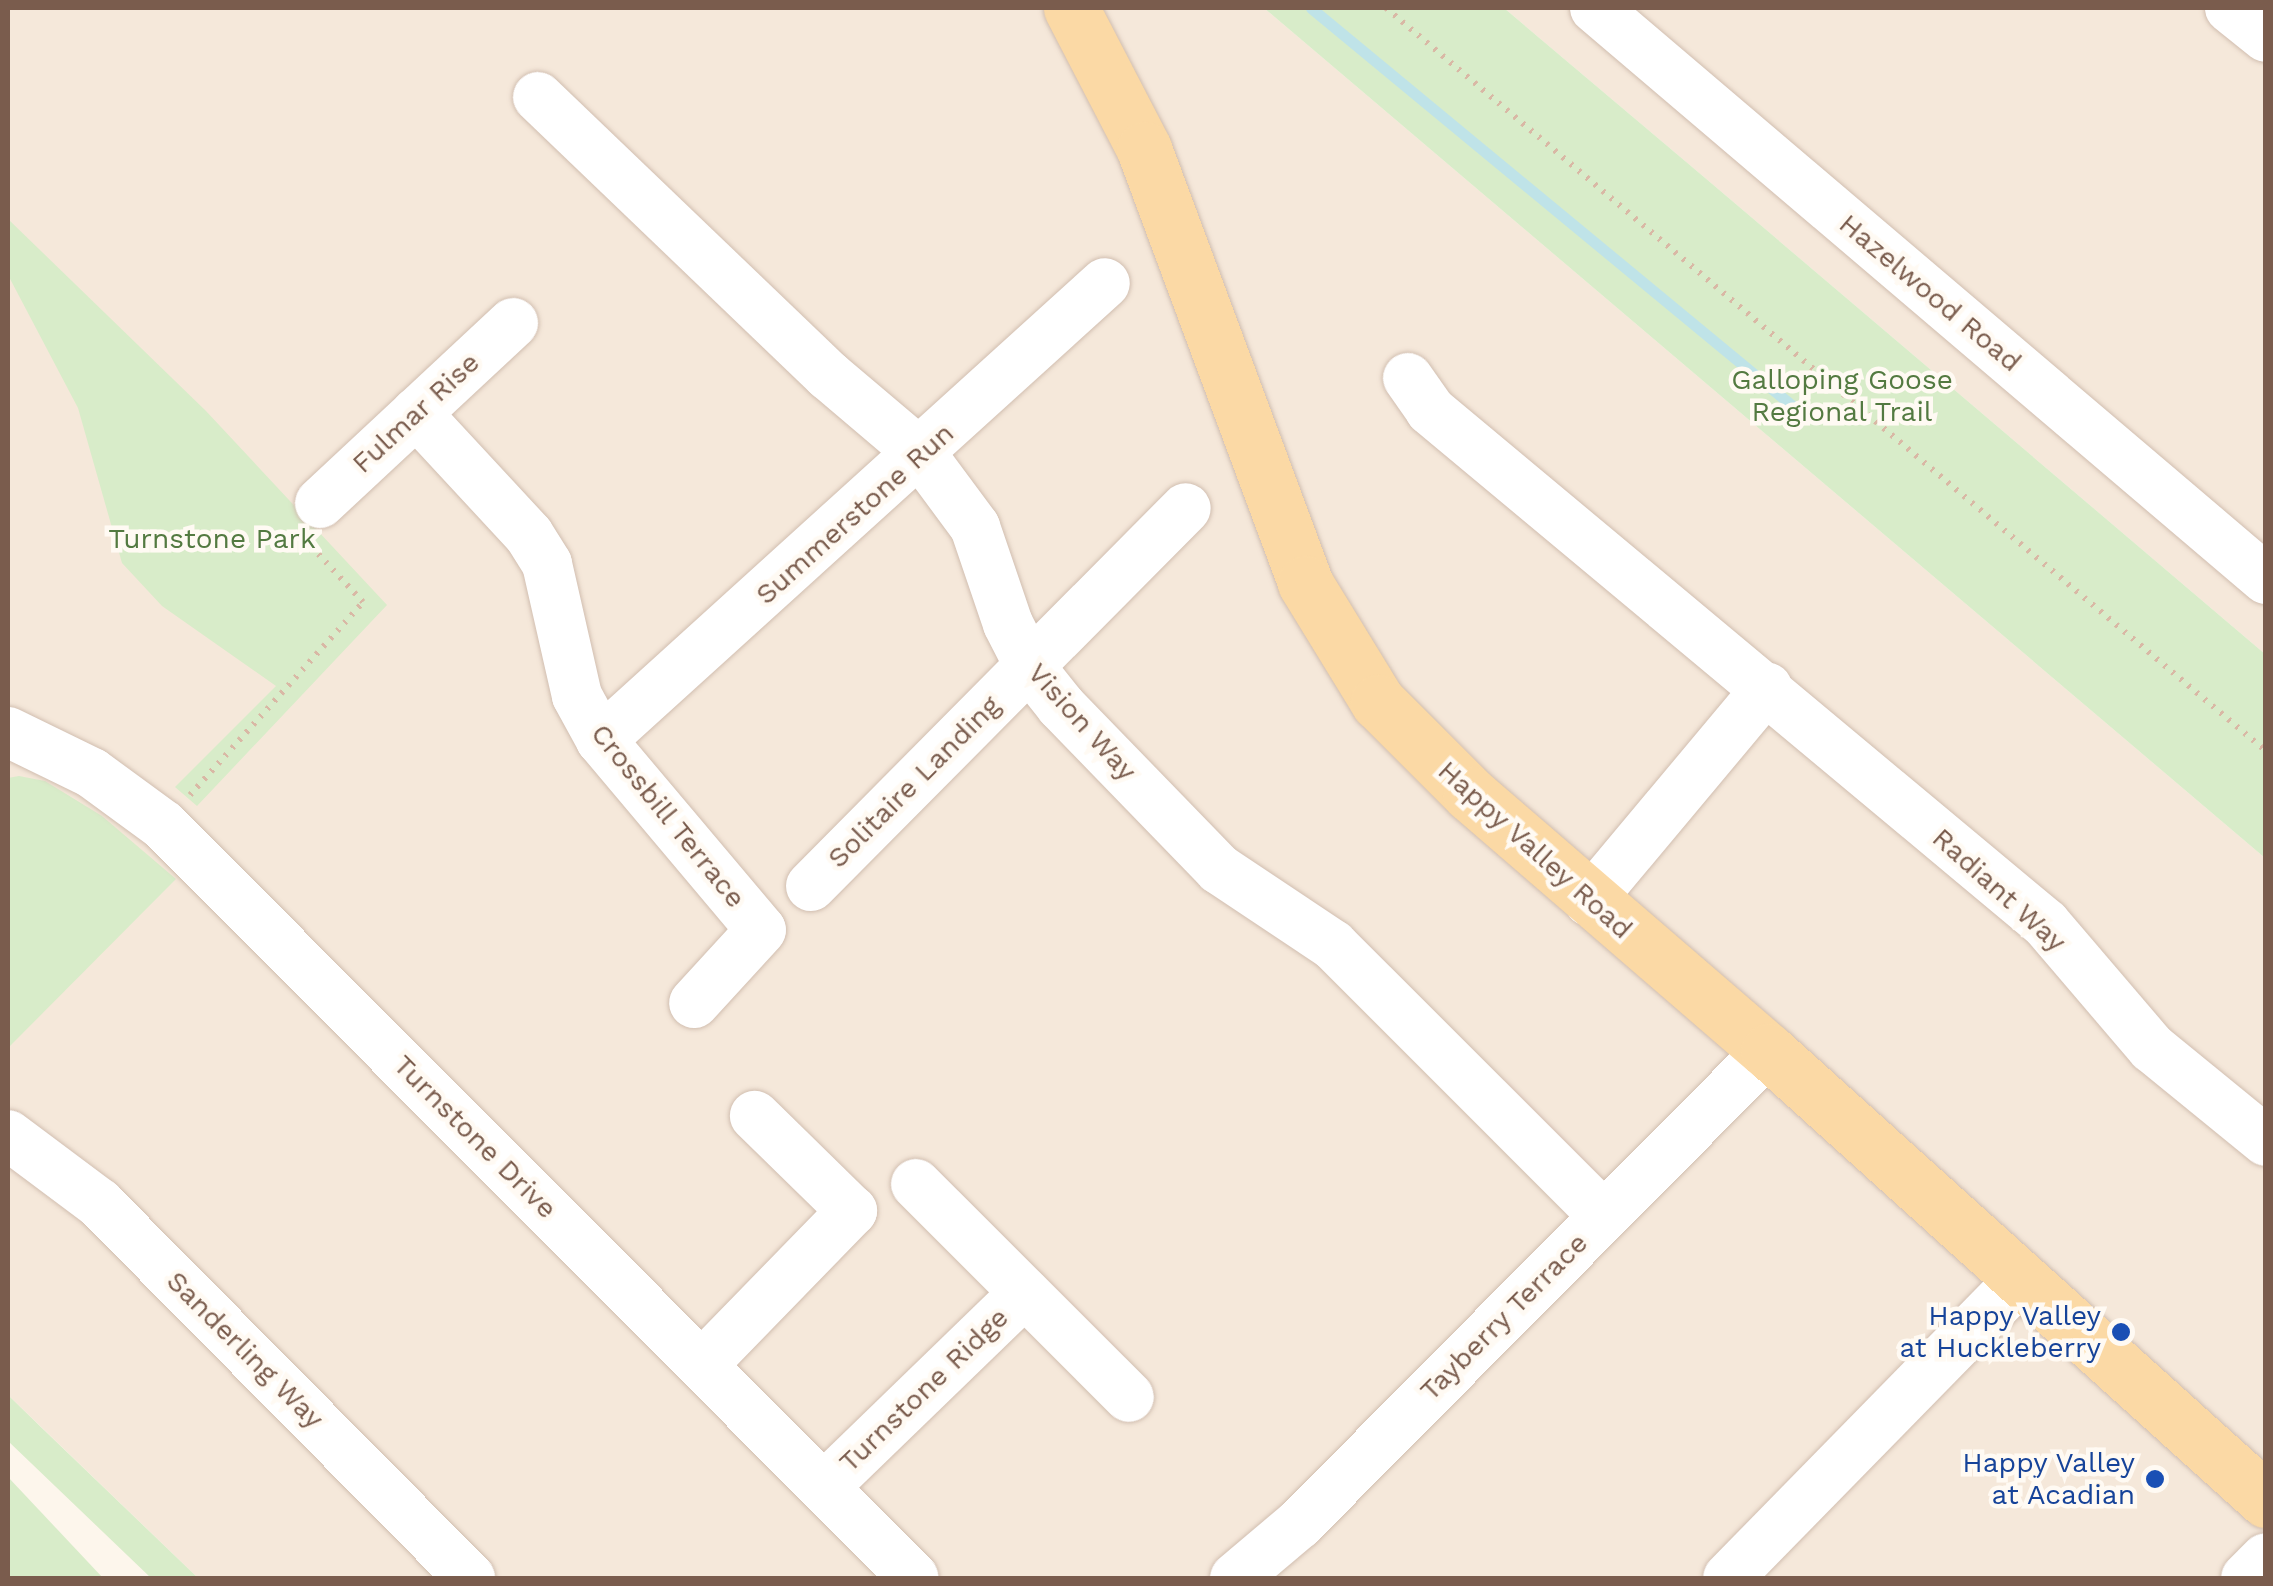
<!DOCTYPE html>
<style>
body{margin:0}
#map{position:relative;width:2273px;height:1586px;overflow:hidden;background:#fdf6ec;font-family:"Work Sans",sans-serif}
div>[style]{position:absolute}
.residential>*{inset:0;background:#f5e8da}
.green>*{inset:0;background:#d8ecc9}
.stream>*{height:11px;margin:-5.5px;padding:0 5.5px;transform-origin:5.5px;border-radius:5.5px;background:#bfe3e8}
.path>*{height:6px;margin-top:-3px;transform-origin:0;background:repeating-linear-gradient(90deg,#d9b8a5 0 2.5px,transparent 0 10.5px)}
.roads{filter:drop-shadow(0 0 2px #d1beb0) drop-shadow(0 0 2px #d1beb0)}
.minor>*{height:50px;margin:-25px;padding:0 25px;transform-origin:25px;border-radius:25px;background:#fff}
.major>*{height:55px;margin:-27.5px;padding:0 27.5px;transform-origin:27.5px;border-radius:27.5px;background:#fbd9a5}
.dots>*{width:28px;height:28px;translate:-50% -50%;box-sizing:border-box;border:5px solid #fffaf3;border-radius:50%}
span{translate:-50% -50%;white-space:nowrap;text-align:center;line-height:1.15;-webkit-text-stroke:9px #fffaf3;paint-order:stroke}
.street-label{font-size:28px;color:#7a5c4d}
.park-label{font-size:28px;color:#537a41}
.transit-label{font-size:28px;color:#164399}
.right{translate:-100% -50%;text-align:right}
.frame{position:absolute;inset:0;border:10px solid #7a5c4d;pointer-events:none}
</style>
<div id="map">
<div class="residential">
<div style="clip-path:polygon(8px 8px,1264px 8px,2265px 858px,2265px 1578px,198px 1578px,8px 1395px)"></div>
<div style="clip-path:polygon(1504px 8px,2265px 8px,2265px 654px,1704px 177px)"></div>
</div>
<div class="green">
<div style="clip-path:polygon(1264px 8px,1504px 8px,1704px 177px,2265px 654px,2265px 858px)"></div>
<div style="clip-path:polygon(8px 219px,206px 411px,387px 605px,197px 806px,175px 787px,276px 686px,162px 606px,122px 563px,78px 408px,8px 275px)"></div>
<div style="clip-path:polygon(19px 776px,45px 781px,102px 816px,176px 879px,8px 1048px,8px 778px)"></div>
<div style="clip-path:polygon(8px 1395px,44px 1430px,198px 1578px,151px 1578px,8px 1441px)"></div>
<div style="clip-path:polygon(8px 1477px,103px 1578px,8px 1578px)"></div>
</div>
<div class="stream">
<div style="left:1311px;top:8px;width:628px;rotate:39.57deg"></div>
</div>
<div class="path">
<div style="left:1386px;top:8px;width:1152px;rotate:40.18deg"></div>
<div style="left:190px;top:795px;width:259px;rotate:-48.1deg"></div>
<div style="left:363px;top:602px;width:78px;rotate:-132.9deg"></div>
</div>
<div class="roads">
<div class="minor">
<div style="left:1595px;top:8px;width:881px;rotate:40.4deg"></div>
<div style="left:2230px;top:8px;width:46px;rotate:38.9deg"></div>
<div style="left:538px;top:97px;width:402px;rotate:43.8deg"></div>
<div style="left:828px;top:375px;width:122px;rotate:40.3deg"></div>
<div style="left:921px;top:454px;width:91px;rotate:53.5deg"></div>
<div style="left:975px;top:527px;width:102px;rotate:71.2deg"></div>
<div style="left:1008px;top:624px;width:48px;rotate:62.9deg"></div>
<div style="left:1030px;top:667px;width:50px;rotate:51.5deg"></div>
<div style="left:1061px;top:706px;width:227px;rotate:45.9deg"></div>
<div style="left:1219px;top:869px;width:137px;rotate:33.7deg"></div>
<div style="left:1333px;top:945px;width:383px;rotate:45deg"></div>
<div style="left:1408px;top:378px;width:39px;rotate:55deg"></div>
<div style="left:1430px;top:410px;width:802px;rotate:39.84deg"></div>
<div style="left:2046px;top:924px;width:163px;rotate:49.5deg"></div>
<div style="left:2152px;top:1048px;width:147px;rotate:39.2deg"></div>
<div style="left:416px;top:413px;width:166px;rotate:47.2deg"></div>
<div style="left:529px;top:535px;width:34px;rotate:58deg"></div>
<div style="left:547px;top:564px;width:135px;rotate:77.2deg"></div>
<div style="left:577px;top:696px;width:50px;rotate:61.4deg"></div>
<div style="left:601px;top:740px;width:248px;rotate:49.9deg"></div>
<div style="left:761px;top:930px;width:99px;rotate:132.5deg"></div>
<div style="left:320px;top:503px;width:264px;rotate:-43deg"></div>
<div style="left:8px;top:732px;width:93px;rotate:26deg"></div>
<div style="left:92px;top:773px;width:88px;rotate:36.2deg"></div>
<div style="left:163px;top:825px;width:1063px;rotate:45.08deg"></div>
<div style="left:601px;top:740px;width:680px;rotate:-42.2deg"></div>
<div style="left:811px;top:886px;width:532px;rotate:-45.23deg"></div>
<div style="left:1589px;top:901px;width:278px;rotate:-50.1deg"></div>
<div style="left:8px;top:1135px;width:114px;rotate:36.8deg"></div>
<div style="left:99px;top:1203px;width:528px;rotate:45.31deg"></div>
<div style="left:916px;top:1184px;width:301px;rotate:45deg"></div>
<div style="left:703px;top:1364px;width:214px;rotate:-45.8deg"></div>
<div style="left:852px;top:1211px;width:136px;rotate:-135.6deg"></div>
<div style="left:824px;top:1487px;width:279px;rotate:-44.1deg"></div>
<div style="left:1235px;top:1578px;width:84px;rotate:-40.2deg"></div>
<div style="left:1299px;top:1524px;width:666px;rotate:-45.24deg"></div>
<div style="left:1728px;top:1578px;width:420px;rotate:-45.6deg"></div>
<div style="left:2246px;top:1578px;width:28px;rotate:-45deg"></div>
</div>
<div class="major">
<div style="left:1071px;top:8px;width:159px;rotate:62.6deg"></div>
<div style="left:1144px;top:149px;width:463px;rotate:69.6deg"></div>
<div style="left:1305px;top:583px;width:140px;rotate:58.5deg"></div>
<div style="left:1378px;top:702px;width:130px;rotate:45deg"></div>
<div style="left:1470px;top:794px;width:394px;rotate:40.8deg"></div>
<div style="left:1768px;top:1051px;width:671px;rotate:42.04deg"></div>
</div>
</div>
<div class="dots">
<div style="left:2121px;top:1332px;background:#1a4fb4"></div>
<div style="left:2155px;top:1479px;background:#1a4fb4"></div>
</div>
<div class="street-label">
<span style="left:1930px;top:293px;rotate:40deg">Hazelwood Road</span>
<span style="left:416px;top:413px;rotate:-43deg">Fulmar Rise</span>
<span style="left:855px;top:514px;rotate:-42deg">Summerstone Run</span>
<span style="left:1082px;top:722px;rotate:48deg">Vision Way</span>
<span style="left:914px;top:782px;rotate:-45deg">Solitaire Landing</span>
<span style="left:668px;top:816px;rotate:51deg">Crossbill Terrace</span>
<span style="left:1535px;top:850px;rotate:42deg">Happy Valley Road</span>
<span style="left:1999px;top:890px;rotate:42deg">Radiant Way</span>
<span style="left:475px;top:1137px;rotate:45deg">Turnstone Drive</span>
<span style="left:1504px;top:1317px;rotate:-45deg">Tayberry Terrace</span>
<span style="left:245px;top:1350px;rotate:45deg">Sanderling Way</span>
<span style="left:924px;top:1390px;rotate:-44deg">Turnstone Ridge</span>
</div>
<div class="park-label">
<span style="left:1842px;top:396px">Galloping Goose<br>Regional Trail</span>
<span style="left:212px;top:539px">Turnstone Park</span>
</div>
<div class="transit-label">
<span class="right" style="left:2101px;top:1332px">Happy Valley<br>at Huckleberry</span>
<span class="right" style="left:2135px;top:1479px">Happy Valley<br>at Acadian</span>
</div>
<div class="frame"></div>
</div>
